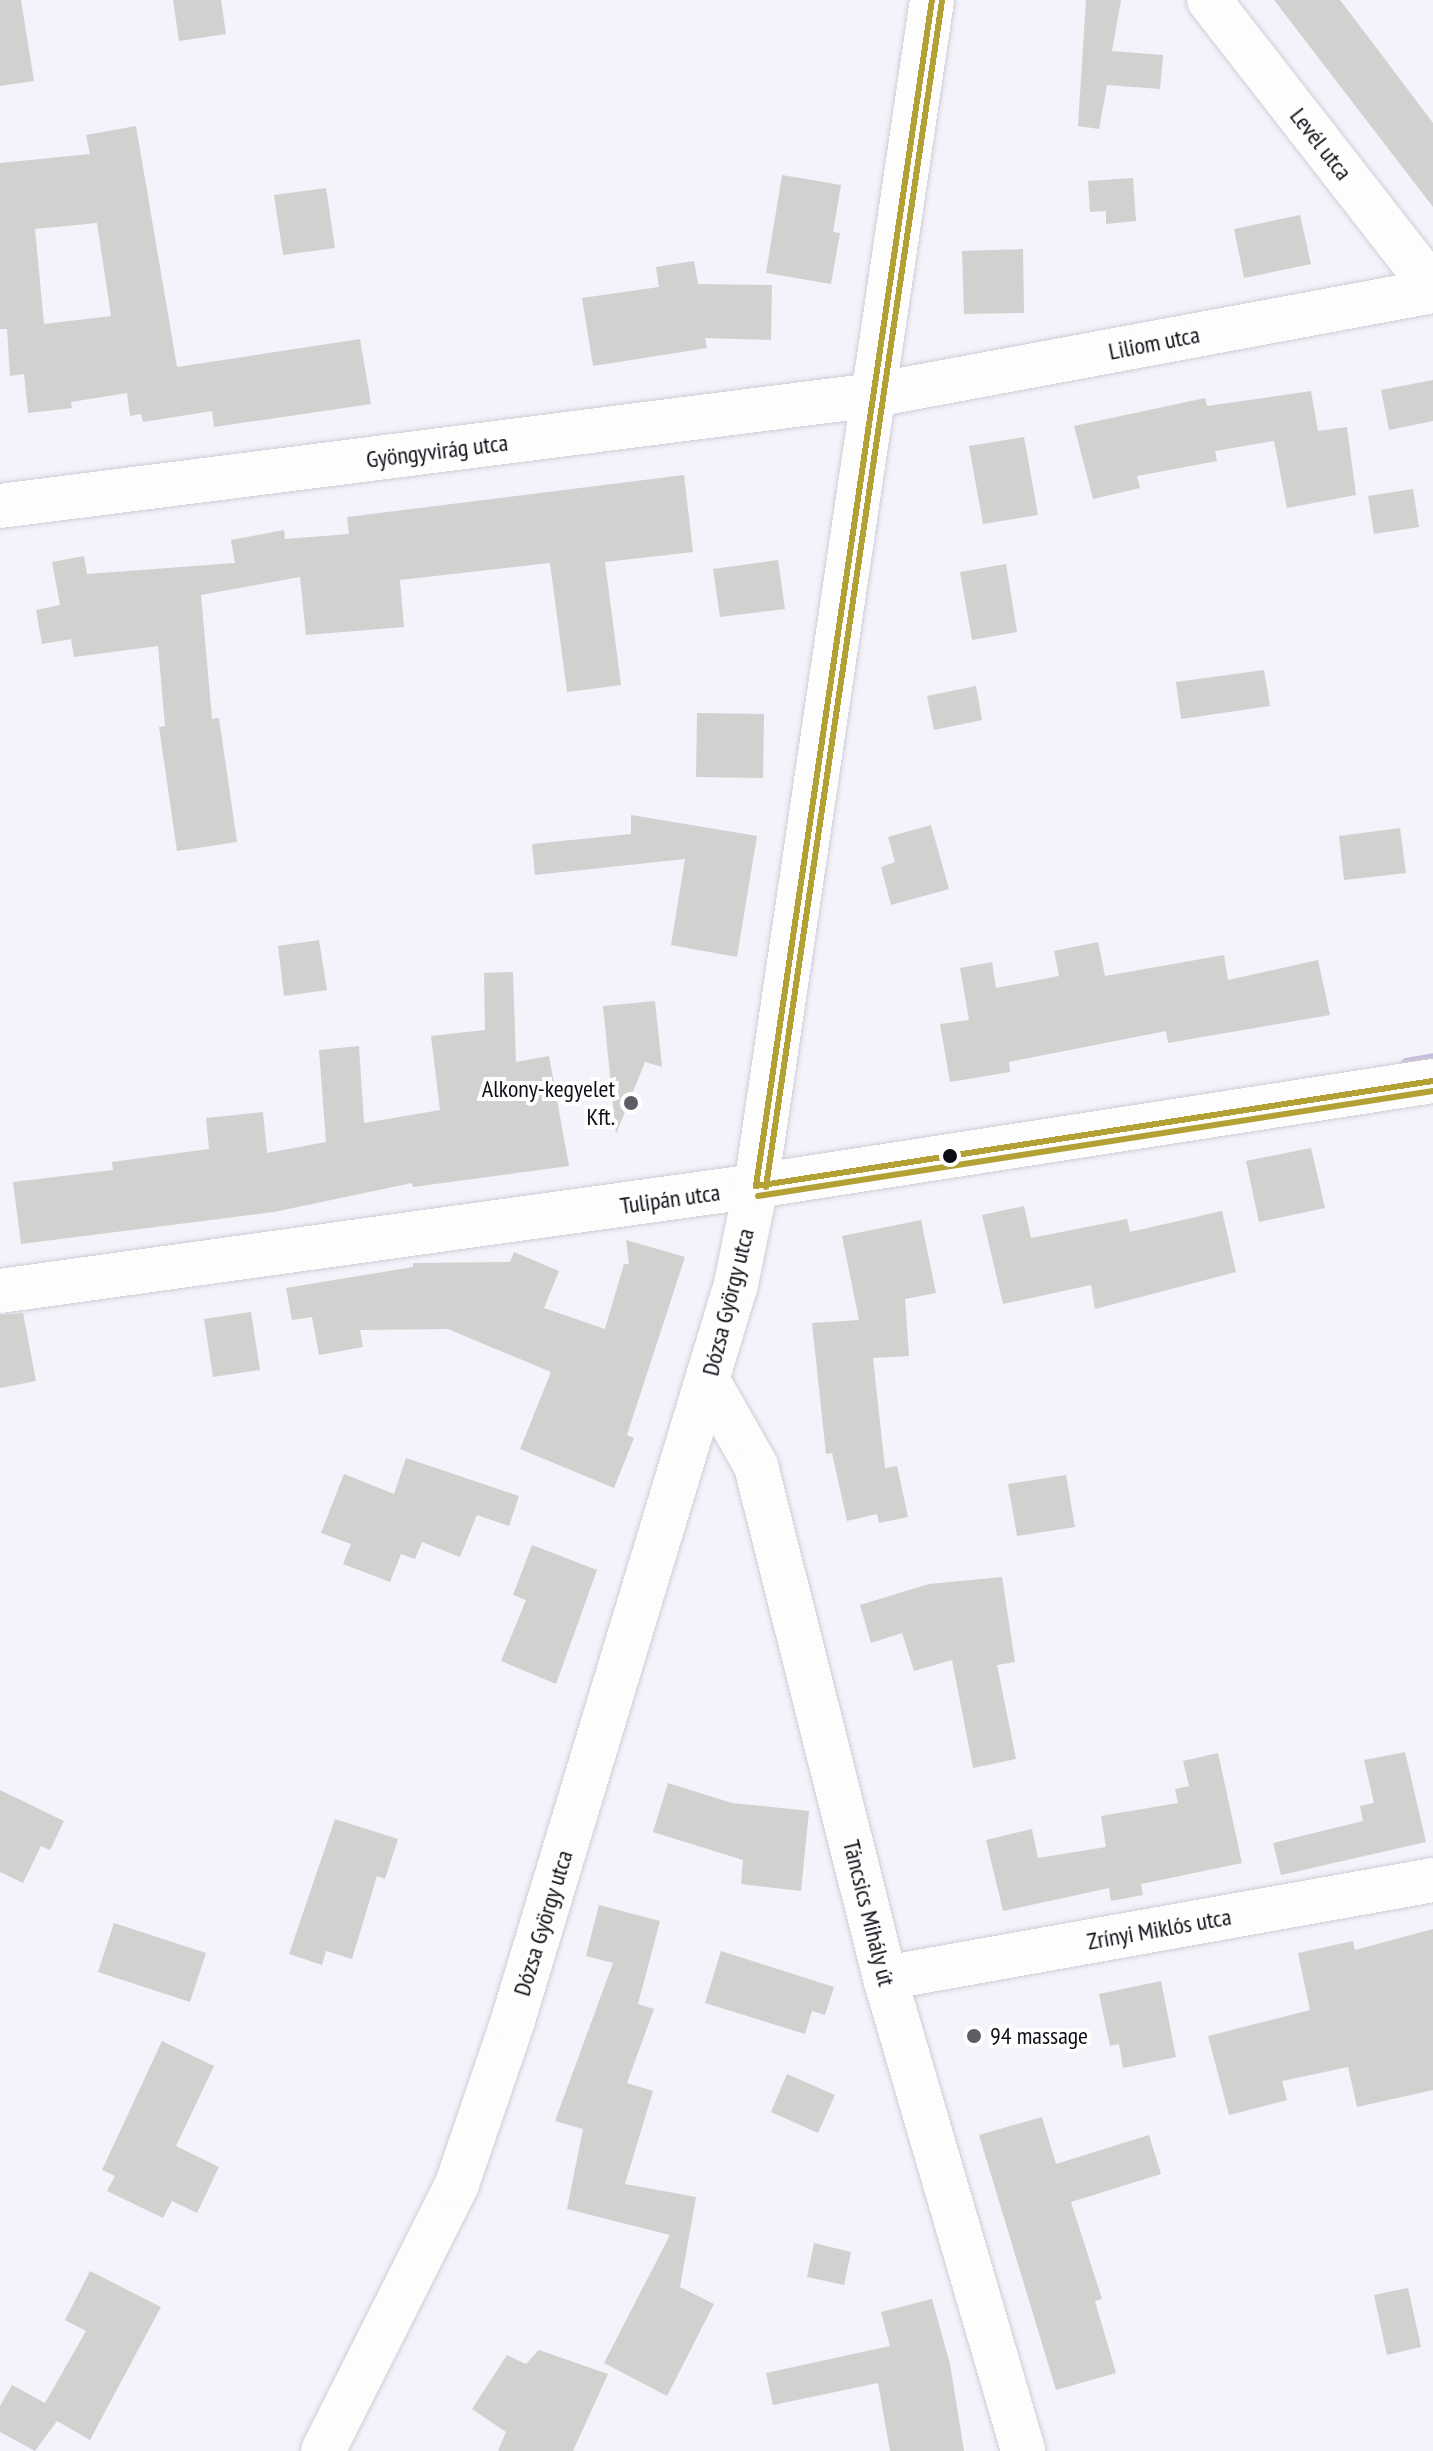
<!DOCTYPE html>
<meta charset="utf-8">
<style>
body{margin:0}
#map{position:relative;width:1433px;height:2451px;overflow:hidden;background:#f4f2fa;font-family:"PT Sans Narrow",sans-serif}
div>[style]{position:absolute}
.stream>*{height:11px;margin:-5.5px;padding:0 5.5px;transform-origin:5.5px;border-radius:5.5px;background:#c6b9df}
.building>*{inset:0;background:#d1d1d0}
.roads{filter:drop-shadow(0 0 2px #d0cdd6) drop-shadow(0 0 2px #d0cdd6)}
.street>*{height:44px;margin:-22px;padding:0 22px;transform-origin:22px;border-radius:22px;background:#fdfdfe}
.secondary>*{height:44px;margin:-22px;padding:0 22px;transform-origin:22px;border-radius:22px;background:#fdfdfe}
.bus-1>*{height:6px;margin:-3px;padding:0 3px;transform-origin:3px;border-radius:3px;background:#b4a135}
.bus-2>*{height:6px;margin:-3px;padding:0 3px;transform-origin:3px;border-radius:3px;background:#b4a135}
.dots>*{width:22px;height:22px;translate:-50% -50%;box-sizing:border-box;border:4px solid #fefefe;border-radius:50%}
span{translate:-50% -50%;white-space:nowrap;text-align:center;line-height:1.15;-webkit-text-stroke:8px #fefefe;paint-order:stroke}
.street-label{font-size:24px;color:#0e0c14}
.poi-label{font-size:24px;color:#0e0c14}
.right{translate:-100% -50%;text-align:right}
.left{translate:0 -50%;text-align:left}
</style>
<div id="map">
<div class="stream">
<div style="left:1406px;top:1063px;width:27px;rotate:-10deg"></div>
</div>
<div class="building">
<div style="clip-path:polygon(0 0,21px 0,34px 81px,0 86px)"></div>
<div style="clip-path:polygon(173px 0,221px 0,226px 34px,179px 41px)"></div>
<div style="clip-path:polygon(1086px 0,1121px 0,1112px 51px,1163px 55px,1160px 89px,1107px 85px,1099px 129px,1078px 126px)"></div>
<div style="clip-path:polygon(1274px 0,1340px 0,1372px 42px,1433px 123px,1433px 207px)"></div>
<div style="clip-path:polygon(evenodd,136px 126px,177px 367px,360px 339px,371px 404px,214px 427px,212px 411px,143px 422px,141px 414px,130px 416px,127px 393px,71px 402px,72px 408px,28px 413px,24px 374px,10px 376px,7px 329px,0 329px,0 163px,90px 154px,86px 135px,136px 126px,97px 223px,111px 316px,44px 324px,35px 229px,97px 223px)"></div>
<div style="clip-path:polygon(782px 175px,841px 185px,833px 232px,840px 233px,831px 284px,766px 273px)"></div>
<div style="clip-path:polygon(1133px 178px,1136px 221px,1106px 224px,1106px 211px,1090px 212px,1088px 181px)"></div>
<div style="clip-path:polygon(326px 188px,335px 248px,283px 255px,274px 195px)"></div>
<div style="clip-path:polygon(1300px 215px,1311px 264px,1244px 278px,1234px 229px)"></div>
<div style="clip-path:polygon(1023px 249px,1024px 313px,964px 314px,962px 251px)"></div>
<div style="clip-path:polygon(694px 261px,698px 284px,772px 285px,771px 340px,705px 338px,707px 348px,593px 366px,582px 298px,659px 287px,656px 267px)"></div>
<div style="clip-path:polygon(1433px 380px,1433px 421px,1389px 430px,1381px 390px)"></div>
<div style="clip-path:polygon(1311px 391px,1318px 431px,1347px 427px,1356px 495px,1287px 508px,1274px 441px,1215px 451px,1217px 461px,1137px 476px,1140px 488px,1093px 499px,1074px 426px,1205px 398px,1207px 406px)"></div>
<div style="clip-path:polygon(1024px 437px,1038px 515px,983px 524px,969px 446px)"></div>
<div style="clip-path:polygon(684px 475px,693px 552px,605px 562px,621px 685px,567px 692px,550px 563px,400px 580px,404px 627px,306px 635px,300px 577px,201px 595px,212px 719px,219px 718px,237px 842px,177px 851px,159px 727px,165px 726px,158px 646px,74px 657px,71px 639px,42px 644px,36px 610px,60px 605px,52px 562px,84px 556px,87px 574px,235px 563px,231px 540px,284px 530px,285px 539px,349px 534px,347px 517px)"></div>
<div style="clip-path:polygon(1413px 489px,1419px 527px,1374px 534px,1368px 496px)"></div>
<div style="clip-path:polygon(778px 560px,785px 609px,720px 617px,713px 569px)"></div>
<div style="clip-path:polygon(1006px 564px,1017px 632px,972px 640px,960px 572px)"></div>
<div style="clip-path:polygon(1264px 670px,1270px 706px,1181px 719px,1176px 682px)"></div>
<div style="clip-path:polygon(976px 686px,982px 720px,934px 730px,927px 696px)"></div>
<div style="clip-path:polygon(697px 713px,764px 714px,763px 778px,696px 777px)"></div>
<div style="clip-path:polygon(631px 815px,757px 836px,737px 957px,671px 945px,685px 859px,535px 875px,532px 844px,631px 834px)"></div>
<div style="clip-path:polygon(931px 825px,949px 889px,891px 905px,881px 867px,895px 862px,888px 837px)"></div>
<div style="clip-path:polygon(1400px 828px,1406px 873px,1344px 880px,1339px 836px)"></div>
<div style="clip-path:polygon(319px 940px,327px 990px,284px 996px,278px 946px)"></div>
<div style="clip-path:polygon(1098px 942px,1105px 976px,1224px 955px,1228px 980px,1318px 960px,1330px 1015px,1168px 1043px,1166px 1031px,1009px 1062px,1010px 1072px,950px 1082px,940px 1024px,969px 1020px,960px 968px,992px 962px,996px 988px,1059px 976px,1054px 951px)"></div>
<div style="clip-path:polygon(513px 972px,516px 1062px,549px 1056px,569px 1166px,413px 1187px,412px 1183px,274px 1212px,21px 1244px,13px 1182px,113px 1170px,112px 1162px,209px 1149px,206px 1118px,263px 1112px,267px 1153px,326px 1142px,319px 1050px,359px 1046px,364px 1123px,440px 1110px,431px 1036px,485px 1030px,484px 973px)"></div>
<div style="clip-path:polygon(655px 1001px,662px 1067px,645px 1062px,616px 1134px,603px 1006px)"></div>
<div style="clip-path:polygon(1311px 1148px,1325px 1208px,1259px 1222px,1246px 1161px)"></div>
<div style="clip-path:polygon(1024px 1206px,1031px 1238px,1127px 1219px,1130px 1232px,1222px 1211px,1236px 1272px,1095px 1309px,1091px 1285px,1003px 1304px,982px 1215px)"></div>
<div style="clip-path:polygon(921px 1220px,936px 1293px,905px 1299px,909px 1356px,873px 1358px,885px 1468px,897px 1466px,908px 1517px,879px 1523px,877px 1514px,847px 1521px,832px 1453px,826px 1454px,812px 1323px,859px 1320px,842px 1236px)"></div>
<div style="clip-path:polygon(626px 1240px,685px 1257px,627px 1435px,634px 1438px,614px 1488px,520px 1449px,551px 1372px,448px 1329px,360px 1330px,363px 1347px,319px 1355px,312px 1317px,292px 1320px,286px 1288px,413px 1267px,413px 1263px,510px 1262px,514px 1252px,559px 1271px,544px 1308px,605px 1329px,624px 1264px,629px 1264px)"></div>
<div style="clip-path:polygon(251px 1312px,260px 1370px,213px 1377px,204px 1319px)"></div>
<div style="clip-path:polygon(23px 1313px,36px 1381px,0 1388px,0 1315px)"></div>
<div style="clip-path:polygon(406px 1458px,519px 1496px,509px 1526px,477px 1515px,460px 1557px,422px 1542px,415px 1559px,401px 1554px,390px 1582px,343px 1564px,351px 1544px,321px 1533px,344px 1474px,394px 1494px)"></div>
<div style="clip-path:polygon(1066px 1475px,1075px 1527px,1017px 1536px,1008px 1484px)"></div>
<div style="clip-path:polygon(532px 1545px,597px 1570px,556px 1684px,501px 1661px,526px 1600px,513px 1595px)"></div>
<div style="clip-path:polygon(1002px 1577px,1015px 1662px,997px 1665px,1016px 1759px,973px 1768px,952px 1660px,914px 1671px,902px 1633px,871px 1643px,860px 1605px,929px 1584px)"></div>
<div style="clip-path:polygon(1405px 1752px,1426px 1842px,1281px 1875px,1273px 1843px,1363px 1821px,1360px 1806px,1374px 1803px,1364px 1760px)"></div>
<div style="clip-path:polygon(1218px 1753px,1242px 1863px,1141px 1884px,1143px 1895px,1111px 1901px,1109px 1888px,1003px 1911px,986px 1840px,1032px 1829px,1038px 1858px,1106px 1847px,1101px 1816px,1178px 1803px,1175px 1789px,1189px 1786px,1183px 1761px)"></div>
<div style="clip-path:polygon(668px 1783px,732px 1803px,809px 1811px,801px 1891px,741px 1884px,743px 1860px,653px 1832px)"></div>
<div style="clip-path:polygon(0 1790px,64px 1821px,50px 1850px,41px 1846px,23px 1883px,0 1872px)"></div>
<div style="clip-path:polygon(335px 1819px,398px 1839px,385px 1879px,377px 1876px,352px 1959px,326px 1951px,322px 1965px,289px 1954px)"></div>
<div style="clip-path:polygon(599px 1905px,660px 1921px,638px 2004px,654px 2009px,627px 2083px,653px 2091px,625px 2184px,696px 2197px,680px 2287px,714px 2304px,667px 2396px,604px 2363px,670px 2235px,567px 2209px,583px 2129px,555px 2121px,613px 1963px,586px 1956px)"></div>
<div style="clip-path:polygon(114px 1923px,206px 1953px,190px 2002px,98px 1972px)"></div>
<div style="clip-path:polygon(1433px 1929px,1433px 2090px,1357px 2107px,1348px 2067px,1282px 2081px,1287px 2100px,1229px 2115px,1208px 2036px,1310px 2010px,1298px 1953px,1353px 1941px,1355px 1950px)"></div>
<div style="clip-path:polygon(721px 1951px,834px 1987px,825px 2015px,812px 2011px,805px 2034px,705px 2003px)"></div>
<div style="clip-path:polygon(1161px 1981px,1176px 2057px,1123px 2068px,1119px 2044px,1110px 2046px,1099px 1994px)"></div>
<div style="clip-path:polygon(162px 2041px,214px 2066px,176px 2146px,219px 2167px,197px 2213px,172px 2201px,163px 2218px,107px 2191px,115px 2176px,102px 2170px)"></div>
<div style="clip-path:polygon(787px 2074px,835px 2095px,818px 2133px,771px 2112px)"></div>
<div style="clip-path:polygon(1042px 2117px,1056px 2164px,1149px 2135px,1161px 2174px,1071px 2202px,1102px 2299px,1095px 2301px,1116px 2373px,1056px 2390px,979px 2135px)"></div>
<div style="clip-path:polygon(814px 2243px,851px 2252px,844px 2285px,807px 2277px)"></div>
<div style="clip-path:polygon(90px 2271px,161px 2307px,90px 2440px,57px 2421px,35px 2451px,0 2432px,0 2406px,12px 2385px,45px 2403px,86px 2331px,65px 2320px)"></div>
<div style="clip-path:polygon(1408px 2288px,1421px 2347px,1387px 2355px,1374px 2295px)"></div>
<div style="clip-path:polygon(932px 2299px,950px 2364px,964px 2451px,890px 2451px,878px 2383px,773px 2405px,766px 2373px,890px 2346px,881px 2312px)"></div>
<div style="clip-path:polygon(539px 2350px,608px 2374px,573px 2451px,498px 2451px,506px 2432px,472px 2409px,507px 2355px,526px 2364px)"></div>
</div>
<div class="roads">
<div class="street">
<div style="left:1209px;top:0;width:365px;rotate:52.1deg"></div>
<div style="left:0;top:506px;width:881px;rotate:-7.24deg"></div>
<div style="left:874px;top:395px;width:569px;rotate:-10.54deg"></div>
<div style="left:0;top:1291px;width:763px;rotate:-7.91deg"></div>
<div style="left:885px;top:1978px;width:557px;rotate:-10.14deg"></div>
</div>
<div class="secondary">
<div style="left:756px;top:1186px;width:685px;rotate:-8.82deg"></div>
<div style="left:708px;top:1381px;width:98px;rotate:60.5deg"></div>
<div style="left:756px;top:1466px;width:528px;rotate:75.86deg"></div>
<div style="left:885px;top:1978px;width:493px;rotate:73.7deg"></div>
<div style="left:323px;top:2451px;width:299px;rotate:-63.3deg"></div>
<div style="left:457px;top:2184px;width:173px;rotate:-71.1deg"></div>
<div style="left:513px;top:2020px;width:769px;rotate:-73.14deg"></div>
<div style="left:736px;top:1284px;width:100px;rotate:-78.5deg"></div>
<div style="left:756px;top:1186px;width:1199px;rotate:-81.56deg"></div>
</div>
</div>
<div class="bus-1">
<div style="left:756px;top:1186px;width:1199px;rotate:-81.56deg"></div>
<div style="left:756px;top:1186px;width:685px;rotate:-8.82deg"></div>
</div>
<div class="bus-2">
<div style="left:766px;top:1187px;width:1199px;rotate:-81.56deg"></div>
<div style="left:758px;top:1196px;width:683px;rotate:-8.84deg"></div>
</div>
<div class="dots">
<div style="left:631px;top:1103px;background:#5e5c64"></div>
<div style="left:950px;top:1156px;background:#0e0c14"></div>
<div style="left:974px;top:2036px;background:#5e5c64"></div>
</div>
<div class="street-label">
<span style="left:1321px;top:144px;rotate:52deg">Levél utca</span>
<span style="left:1154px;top:343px;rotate:-11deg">Liliom utca</span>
<span style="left:437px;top:451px;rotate:-7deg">Gyöngyvirág utca</span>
<span style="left:670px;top:1199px;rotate:-8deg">Tulipán utca</span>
<span style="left:728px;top:1302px;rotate:-76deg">Dózsa György utca</span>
<span style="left:869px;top:1913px;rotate:76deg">Táncsics Mihály út</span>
<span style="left:543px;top:1923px;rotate:-73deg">Dózsa György utca</span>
<span style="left:1159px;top:1929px;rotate:-10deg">Zrínyi Miklós utca</span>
</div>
<div class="poi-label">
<span class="right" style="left:615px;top:1103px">Alkony-kegyelet<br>Kft.</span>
<span class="left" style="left:990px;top:2036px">94 massage</span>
</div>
</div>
